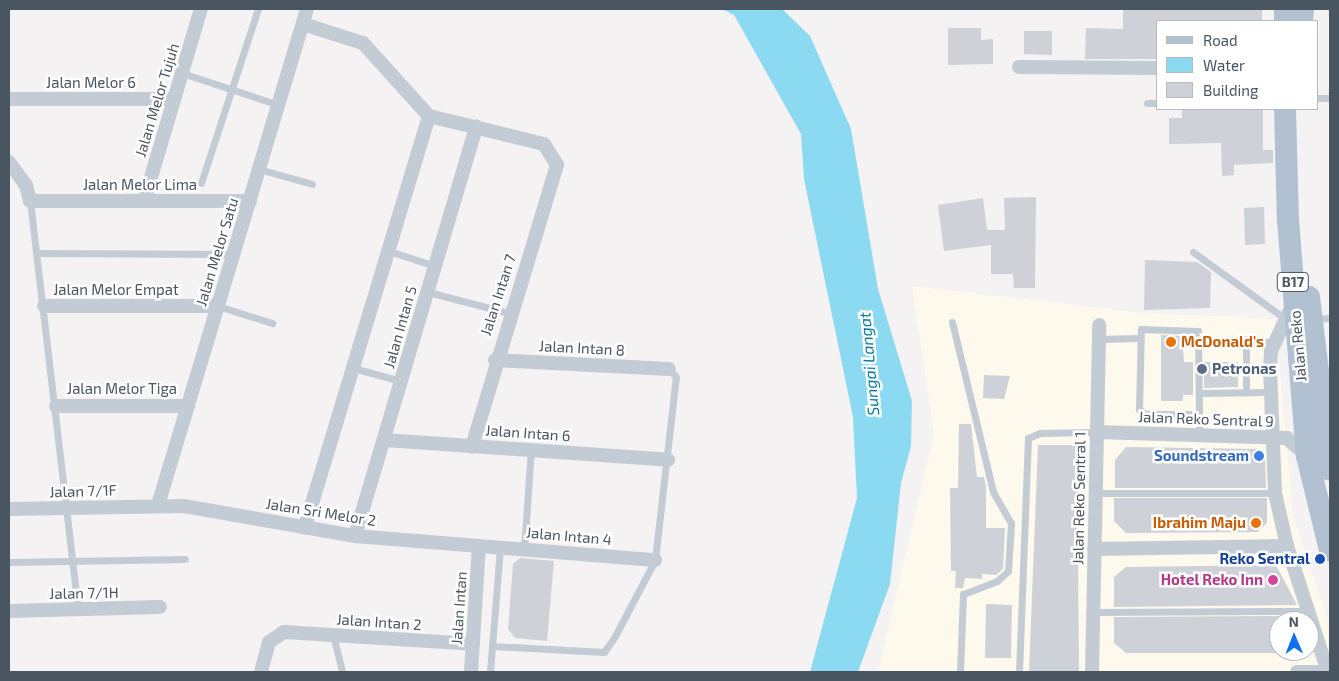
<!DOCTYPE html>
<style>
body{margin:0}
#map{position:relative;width:1339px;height:681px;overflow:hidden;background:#f4f2f2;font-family:"Exo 2",sans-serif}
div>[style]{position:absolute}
.commercial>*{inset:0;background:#fdf9ed}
.water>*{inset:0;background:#8cdaf1}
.building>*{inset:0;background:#ced1d7}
.lane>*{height:7px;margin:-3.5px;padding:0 3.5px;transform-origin:3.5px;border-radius:3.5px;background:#c3ccd4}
.street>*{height:14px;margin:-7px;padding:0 7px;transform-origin:7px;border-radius:7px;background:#c3ccd4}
.primary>*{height:22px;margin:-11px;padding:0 11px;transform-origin:11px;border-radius:11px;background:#b1c1d2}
.dots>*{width:14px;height:14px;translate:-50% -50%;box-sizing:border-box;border:2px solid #fff;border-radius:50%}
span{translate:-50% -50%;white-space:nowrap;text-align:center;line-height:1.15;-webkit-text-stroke:5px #fff;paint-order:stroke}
.shield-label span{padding:1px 4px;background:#fff;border:1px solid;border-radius:4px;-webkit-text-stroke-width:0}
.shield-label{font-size:14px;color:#495561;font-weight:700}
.street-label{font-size:15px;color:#495561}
.food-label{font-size:15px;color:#c56008;font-weight:700}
.left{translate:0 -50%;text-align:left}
.right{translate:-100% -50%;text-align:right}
.service-label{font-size:15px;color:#4e5e75;font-weight:700}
.shop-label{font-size:15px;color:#366cbe;font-weight:700}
.transit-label{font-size:15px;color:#164399;font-weight:700}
.hotel-label{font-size:15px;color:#b23c85;font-weight:700}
.water-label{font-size:16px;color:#077c9f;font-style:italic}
.frame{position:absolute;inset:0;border:10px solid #495561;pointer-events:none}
.legend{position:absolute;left:1156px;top:20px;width:162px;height:90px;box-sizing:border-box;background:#fff;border:1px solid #b6bbc0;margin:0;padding:6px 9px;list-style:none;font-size:15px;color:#495561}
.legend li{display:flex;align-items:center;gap:10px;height:25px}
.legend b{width:25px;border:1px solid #b6bbc0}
.north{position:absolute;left:1269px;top:611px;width:50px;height:50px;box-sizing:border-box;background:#fff;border:1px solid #b6bbc0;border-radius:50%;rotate:359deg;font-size:14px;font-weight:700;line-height:20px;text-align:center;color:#495561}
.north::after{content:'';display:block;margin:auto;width:18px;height:22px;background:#126fef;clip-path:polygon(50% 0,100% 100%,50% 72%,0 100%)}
</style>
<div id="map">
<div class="commercial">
<div style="clip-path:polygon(evenodd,912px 286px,1144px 313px,1275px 319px,1293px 516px,1330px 627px,1330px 672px,878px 672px,934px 434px,912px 286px,1279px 621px,1309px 621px,1309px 651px,1279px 651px,1279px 621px)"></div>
</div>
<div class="water">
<div style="clip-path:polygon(722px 9px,782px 9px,810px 36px,851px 129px,878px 289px,912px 401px,911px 446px,901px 483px,890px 584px,858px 672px,810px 672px,857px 498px,853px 417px,804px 179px,801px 134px,734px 15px)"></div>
</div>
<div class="building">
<div style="clip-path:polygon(1123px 9px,1262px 9px,1262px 21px,1158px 21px,1158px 59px,1085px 59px,1086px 28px,1123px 29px)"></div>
<div style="clip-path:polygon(948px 28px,981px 28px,981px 40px,993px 39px,993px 64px,948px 65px)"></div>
<div style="clip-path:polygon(1024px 31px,1052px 31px,1052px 55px,1024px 54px)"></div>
<div style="clip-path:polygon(1182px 109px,1263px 109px,1263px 150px,1273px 150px,1273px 163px,1234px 165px,1234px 175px,1222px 176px,1221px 143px,1169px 144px,1169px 118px,1182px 118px)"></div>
<div style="clip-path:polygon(1036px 197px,1035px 288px,1014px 288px,1013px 274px,991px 274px,991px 245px,944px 251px,938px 205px,983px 198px,987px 230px,1005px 230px,1004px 198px)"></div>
<div style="clip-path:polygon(1264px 207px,1265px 244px,1245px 245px,1244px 208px)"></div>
<div style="clip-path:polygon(1145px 260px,1197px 262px,1211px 272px,1210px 308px,1144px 310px)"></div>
<div style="clip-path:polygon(1161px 335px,1182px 336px,1184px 362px,1193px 362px,1193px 395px,1183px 395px,1183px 401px,1161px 401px)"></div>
<div style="clip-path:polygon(1204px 362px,1238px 362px,1238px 387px,1204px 388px)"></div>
<div style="clip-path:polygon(984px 375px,1010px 376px,1004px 399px,983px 398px)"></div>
<div style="clip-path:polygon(959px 424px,971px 424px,977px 477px,984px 477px,986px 486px,986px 528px,1005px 528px,1003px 569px,996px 575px,982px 574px,982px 579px,965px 578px,963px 588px,955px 588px,956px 571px,951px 571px,950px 488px,958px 488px)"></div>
<div style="clip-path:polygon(1038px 445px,1077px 445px,1079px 672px,1029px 672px)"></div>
<div style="clip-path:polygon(1126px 447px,1258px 449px,1265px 455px,1266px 488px,1115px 488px,1115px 460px)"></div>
<div style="clip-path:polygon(1114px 498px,1267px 498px,1267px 523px,1257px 532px,1126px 533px,1114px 521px)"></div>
<div style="clip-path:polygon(520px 558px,554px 561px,547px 641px,515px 638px,508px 629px,513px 564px)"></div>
<div style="clip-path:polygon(1276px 565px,1297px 605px,1114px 607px,1114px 577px,1126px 567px)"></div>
<div style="clip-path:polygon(986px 604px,1012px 605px,1011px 658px,985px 658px)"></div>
<div style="clip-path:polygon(1294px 616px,1295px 621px,1279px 621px,1279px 653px,1126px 653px,1114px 643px,1114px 617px)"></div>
</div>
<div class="lane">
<div style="left:182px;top:73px;width:102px;rotate:18.3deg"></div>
<div style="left:1318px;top:98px;width:12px"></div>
<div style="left:1147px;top:103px;width:11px"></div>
<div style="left:259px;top:169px;width:55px;rotate:15.8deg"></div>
<div style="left:201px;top:183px;width:183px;rotate:-71.9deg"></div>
<div style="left:30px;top:201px;width:411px;rotate:83.3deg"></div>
<div style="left:389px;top:251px;width:48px;rotate:18.1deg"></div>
<div style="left:1193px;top:252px;width:116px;rotate:35.9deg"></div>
<div style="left:37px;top:253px;width:197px;rotate:0.3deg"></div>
<div style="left:428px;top:292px;width:84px;rotate:14.5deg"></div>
<div style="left:218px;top:306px;width:57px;rotate:17.5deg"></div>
<div style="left:1314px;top:319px;width:16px;rotate:-4deg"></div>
<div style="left:952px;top:322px;width:175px;rotate:76.4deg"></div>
<div style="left:993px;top:492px;width:36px;rotate:60deg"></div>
<div style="left:1011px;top:523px;width:48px;rotate:93.6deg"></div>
<div style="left:1008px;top:571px;width:15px;rotate:138deg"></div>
<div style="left:997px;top:581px;width:36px;rotate:159deg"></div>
<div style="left:963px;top:594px;width:78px;rotate:92.2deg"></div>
<div style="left:1099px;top:339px;width:40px;rotate:-1.4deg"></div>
<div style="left:1246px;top:339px;width:53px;rotate:90deg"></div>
<div style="left:1198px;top:340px;width:78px;rotate:1.5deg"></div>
<div style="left:353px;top:368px;width:50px;rotate:15.2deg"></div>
<div style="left:1199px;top:393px;width:70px;rotate:-0.8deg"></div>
<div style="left:1199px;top:414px;width:54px;rotate:180deg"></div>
<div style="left:1145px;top:414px;width:8px;rotate:-140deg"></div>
<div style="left:1139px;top:409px;width:80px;rotate:-88.6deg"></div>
<div style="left:1141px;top:329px;width:57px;rotate:2deg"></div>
<div style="left:1198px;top:331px;width:83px;rotate:89.3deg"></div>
<div style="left:1199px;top:414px;width:21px;rotate:90deg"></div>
<div style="left:1095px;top:493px;width:180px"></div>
<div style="left:524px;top:549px;width:99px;rotate:-86deg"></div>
<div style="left:9px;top:562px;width:176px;rotate:-1deg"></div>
<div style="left:1093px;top:612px;width:214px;rotate:-0.3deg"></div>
<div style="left:333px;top:635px;width:38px;rotate:76deg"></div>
<div style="left:492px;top:646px;width:112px;rotate:3.1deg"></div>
<div style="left:604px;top:652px;width:19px;rotate:-55deg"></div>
<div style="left:615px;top:636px;width:86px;rotate:-62.2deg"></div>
<div style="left:655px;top:560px;width:184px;rotate:-83.5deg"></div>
<div style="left:676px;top:377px;width:11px;rotate:-131deg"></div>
<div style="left:490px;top:672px;width:125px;rotate:-85.4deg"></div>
<div style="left:1019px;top:672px;width:234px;rotate:-87.8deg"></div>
<div style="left:1028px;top:438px;width:13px;rotate:-23deg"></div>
<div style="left:1040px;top:433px;width:57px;rotate:-1deg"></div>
</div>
<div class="street">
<div style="left:303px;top:24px;width:63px;rotate:17.6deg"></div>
<div style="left:363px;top:43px;width:98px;rotate:47.9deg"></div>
<div style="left:429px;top:116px;width:430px;rotate:106.8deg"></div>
<div style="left:1019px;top:67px;width:139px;rotate:0.4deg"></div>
<div style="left:9px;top:99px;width:165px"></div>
<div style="left:429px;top:116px;width:118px;rotate:13.7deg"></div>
<div style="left:544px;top:144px;width:25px;rotate:58deg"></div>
<div style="left:557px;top:165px;width:294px;rotate:106.8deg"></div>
<div style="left:9px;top:162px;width:29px;rotate:54deg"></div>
<div style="left:26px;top:185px;width:16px;rotate:76deg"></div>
<div style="left:30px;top:201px;width:220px"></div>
<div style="left:144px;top:201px;width:200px;rotate:-73.5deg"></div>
<div style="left:44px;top:306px;width:174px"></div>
<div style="left:1291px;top:308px;width:47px;rotate:114.9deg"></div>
<div style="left:1271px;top:351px;width:17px;rotate:93deg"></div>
<div style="left:1270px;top:368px;width:125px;rotate:87.7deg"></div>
<div style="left:1275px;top:493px;width:54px;rotate:77.2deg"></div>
<div style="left:1287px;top:546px;width:133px;rotate:72deg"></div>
<div style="left:495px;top:360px;width:174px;rotate:3deg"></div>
<div style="left:56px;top:406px;width:132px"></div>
<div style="left:1097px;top:432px;width:190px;rotate:1.8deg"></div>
<div style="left:1287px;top:438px;width:25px;rotate:42deg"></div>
<div style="left:385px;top:440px;width:284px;rotate:4deg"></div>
<div style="left:158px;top:505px;width:518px;rotate:-73.28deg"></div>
<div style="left:9px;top:509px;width:175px;rotate:-1deg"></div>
<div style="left:184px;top:506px;width:174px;rotate:10deg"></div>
<div style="left:355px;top:536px;width:301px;rotate:4.6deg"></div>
<div style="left:355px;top:536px;width:427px;rotate:-73.5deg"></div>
<div style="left:1094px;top:549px;width:193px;rotate:-0.9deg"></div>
<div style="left:9px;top:611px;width:151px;rotate:-1.5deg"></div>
<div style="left:261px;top:672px;width:31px;rotate:-75deg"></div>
<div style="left:269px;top:642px;width:18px;rotate:-34deg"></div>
<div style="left:284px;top:632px;width:189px;rotate:3.6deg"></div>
<div style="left:471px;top:672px;width:126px;rotate:-86.4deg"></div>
<div style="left:1092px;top:672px;width:347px;rotate:-88.8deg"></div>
<div style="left:1297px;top:672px;width:33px"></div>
</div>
<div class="primary">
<div style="left:1285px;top:9px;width:12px;rotate:90deg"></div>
<div style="left:1302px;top:21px;width:12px;rotate:-85deg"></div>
<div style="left:1285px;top:109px;width:111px;rotate:88.5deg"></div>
<div style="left:1288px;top:220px;width:237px;rotate:85.4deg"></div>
<div style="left:1307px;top:456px;width:97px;rotate:76.3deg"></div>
<div style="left:1309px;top:297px;width:174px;rotate:83.1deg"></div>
</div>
<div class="dots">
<div style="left:1171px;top:342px;background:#e8710a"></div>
<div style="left:1202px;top:369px;background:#5c6f8a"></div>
<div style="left:1259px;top:456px;background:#3f7fe0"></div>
<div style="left:1256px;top:523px;background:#e8710a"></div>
<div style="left:1320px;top:559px;background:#1a4fb4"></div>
<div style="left:1273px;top:580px;background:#d1479c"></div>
</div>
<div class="shield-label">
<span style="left:1293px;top:282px">B17</span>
</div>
<div class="street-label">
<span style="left:91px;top:83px">Jalan Melor 6</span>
<span style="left:157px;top:100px;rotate:-73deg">Jalan Melor Tujuh</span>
<span style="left:140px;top:185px">Jalan Melor Lima</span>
<span style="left:217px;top:252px;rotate:-73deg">Jalan Melor Satu</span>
<span style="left:116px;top:290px">Jalan Melor Empat</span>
<span style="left:498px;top:295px;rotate:-72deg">Jalan Intan 7</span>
<span style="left:400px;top:327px;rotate:-74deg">Jalan Intan 5</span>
<span style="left:1298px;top:346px;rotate:-95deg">Jalan Reko</span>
<span style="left:582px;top:348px;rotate:3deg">Jalan Intan 8</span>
<span style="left:122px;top:389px">Jalan Melor Tiga</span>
<span style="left:1206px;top:419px;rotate:2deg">Jalan Reko Sentral 9</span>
<span style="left:528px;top:433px;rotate:4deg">Jalan Intan 6</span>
<span style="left:83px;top:491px;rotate:-2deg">Jalan 7/1F</span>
<span style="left:1079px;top:498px;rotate:-89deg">Jalan Reko Sentral 1</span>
<span style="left:321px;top:512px;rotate:9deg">Jalan Sri Melor 2</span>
<span style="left:569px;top:536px;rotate:5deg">Jalan Intan 4</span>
<span style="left:84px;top:593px;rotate:-1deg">Jalan 7/1H</span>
<span style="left:459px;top:608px;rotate:-86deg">Jalan Intan</span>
<span style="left:379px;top:622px;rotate:4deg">Jalan Intan 2</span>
</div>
<div class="food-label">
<span class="left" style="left:1181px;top:342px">McDonald's</span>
<span class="right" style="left:1246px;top:523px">Ibrahim Maju</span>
</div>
<div class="service-label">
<span class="left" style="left:1212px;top:369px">Petronas</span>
</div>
<div class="shop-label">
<span class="right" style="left:1249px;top:456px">Soundstream</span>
</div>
<div class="transit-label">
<span class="right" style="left:1310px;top:559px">Reko Sentral</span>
</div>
<div class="hotel-label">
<span class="right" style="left:1263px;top:580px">Hotel Reko Inn</span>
</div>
<div class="water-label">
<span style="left:869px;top:364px;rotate:-95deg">Sungai Langat</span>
</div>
<div class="frame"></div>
<ul class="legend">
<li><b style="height:6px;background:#b1c1d2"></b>Road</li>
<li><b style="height:14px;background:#8cdaf1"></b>Water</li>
<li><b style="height:14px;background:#ced1d7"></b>Building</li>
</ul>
<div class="north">N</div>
</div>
